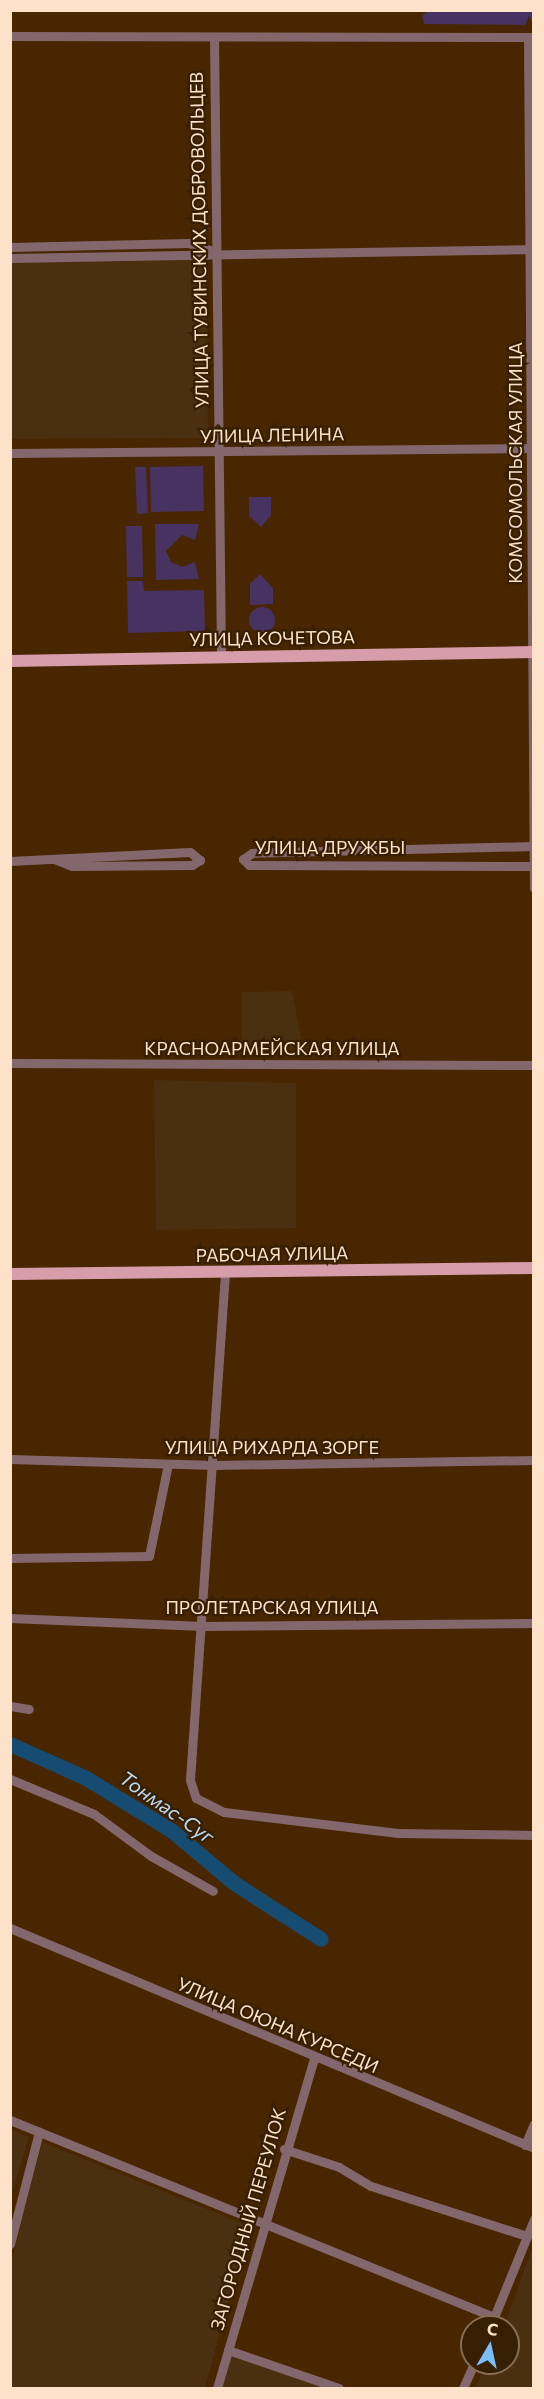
<!DOCTYPE html>
<meta charset="utf-8">
<style>
body{margin:0}
#map{position:relative;width:544px;height:2399px;overflow:hidden;background:#472600;font-family:Commissioner,sans-serif}
div>[style]{position:absolute}
.built>*{inset:0;background:#4b2f11}
.green>*{inset:0;background:#483261}
.round{border-radius:50%}
.river>*{height:15px;margin:-7.5px;padding:0 7.5px;transform-origin:7.5px;border-radius:7.5px;background:#174c72}
.minor>*{height:9px;margin:-4.5px;padding:0 4.5px;transform-origin:4.5px;border-radius:4.5px;background:#84676d}
.major>*{height:12px;margin:-6px;padding:0 6px;transform-origin:6px;border-radius:6px;background:#d89daa}
span{translate:-50% -50%;white-space:nowrap;text-align:center;line-height:1.15;-webkit-text-stroke:4.5px #371f04;paint-order:stroke}
.street-label{font-size:18px;color:#fde2c9}
.water-label{font-size:20px;color:#bfdcf5;font-style:italic}
.frame{position:absolute;inset:0;border:12px solid #fde2c9;pointer-events:none}
.north{position:absolute;left:460px;top:2315px;width:60px;height:60px;box-sizing:border-box;background:#371f04;border:2px solid #866d53;border-radius:50%;rotate:9deg;font-size:16px;font-weight:700;line-height:24px;text-align:center;color:#fde2c9}
.north::after{content:'';display:block;margin:auto;width:21px;height:27px;background:#7abff8;clip-path:polygon(50% 0,100% 100%,50% 72%,0 100%)}
</style>
<div id="map">
<div class="built">
<div style="clip-path:polygon(205px 253px,208px 433px,203px 438px,11px 439px,10px 259px)"></div>
<div style="clip-path:polygon(292px 991px,303px 1047px,242px 1048px,242px 992px)"></div>
<div style="clip-path:polygon(154px 1080px,296px 1083px,296px 1228px,156px 1230px)"></div>
<div style="clip-path:polygon(11px 2129px,29px 2137px,11px 2197px)"></div>
<div style="clip-path:polygon(42px 2142px,249px 2226px,205px 2388px,11px 2388px,11px 2263px)"></div>
<div style="clip-path:polygon(533px 2246px,533px 2388px,475px 2388px,487px 2363px,508px 2363px,508px 2327px,504px 2327px)"></div>
<div style="clip-path:polygon(229px 2356px,325px 2388px,220px 2388px)"></div>
</div>
<div class="green">
<div style="clip-path:polygon(429px 10px,533px 11px,533px 25px,529px 16px,525px 25px,424px 24px,422px 16px)"></div>
<div style="clip-path:polygon(203px 466px,204px 511px,151px 512px,150px 467px)"></div>
<div style="clip-path:polygon(135px 467px,146px 467px,148px 513px,137px 514px)"></div>
<div style="clip-path:polygon(249px 497px,271px 497px,271px 515px,261px 527px,249px 516px)"></div>
<div style="clip-path:polygon(155px 524px,199px 524px,195px 540px,182px 535px,166px 551px,171px 562px,182px 567px,195px 562px,199px 579px,156px 580px)"></div>
<div style="clip-path:polygon(126px 526px,142px 526px,143px 577px,127px 577px)"></div>
<div style="clip-path:polygon(260px 574px,273px 588px,273px 604px,250px 605px,250px 584px)"></div>
<div style="clip-path:polygon(127px 581px,143px 581px,144px 591px,204px 590px,205px 631px,128px 633px)"></div>
<div class="round" style="left:249px;top:607px;width:26px;height:26px"></div>
</div>
<div class="river">
<div style="left:10px;top:1744px;width:83px;rotate:24.1deg"></div>
<div style="left:86px;top:1778px;width:101px;rotate:31.6deg"></div>
<div style="left:172px;top:1831px;width:81px;rotate:40deg"></div>
<div style="left:234px;top:1883px;width:103px;rotate:32.8deg"></div>
</div>
<div class="minor">
<div style="left:10px;top:36px;width:524px;rotate:0.11deg"></div>
<div style="left:214px;top:37px;width:621px;rotate:89.35deg"></div>
<div style="left:528px;top:37px;width:851px;rotate:89.6deg"></div>
<div style="left:10px;top:247px;width:178px;rotate:-1.3deg"></div>
<div style="left:188px;top:243px;width:28px;rotate:18deg"></div>
<div style="left:10px;top:258px;width:524px;rotate:-0.98deg"></div>
<div style="left:10px;top:453px;width:524px;rotate:-0.55deg"></div>
<div style="left:534px;top:846px;width:282px;rotate:178.6deg"></div>
<div style="left:252px;top:853px;width:11px;rotate:146deg"></div>
<div style="left:243px;top:859px;width:8px;rotate:45deg"></div>
<div style="left:249px;top:865px;width:285px;rotate:0.2deg"></div>
<div style="left:10px;top:861px;width:180px;rotate:-2.9deg"></div>
<div style="left:190px;top:852px;width:13px;rotate:39deg"></div>
<div style="left:200px;top:860px;width:9px;rotate:148deg"></div>
<div style="left:192px;top:865px;width:120px;rotate:179.5deg"></div>
<div style="left:72px;top:866px;width:17px;rotate:-159deg"></div>
<div style="left:10px;top:1063px;width:524px;rotate:0.22deg"></div>
<div style="left:225px;top:1273px;width:508px;rotate:93.95deg"></div>
<div style="left:190px;top:1780px;width:19px;rotate:72deg"></div>
<div style="left:196px;top:1798px;width:31px;rotate:27deg"></div>
<div style="left:224px;top:1812px;width:175px;rotate:6.9deg"></div>
<div style="left:398px;top:1833px;width:136px;rotate:0.8deg"></div>
<div style="left:10px;top:1459px;width:205px;rotate:1.7deg"></div>
<div style="left:215px;top:1465px;width:319px;rotate:-0.9deg"></div>
<div style="left:10px;top:1558px;width:139px;rotate:-0.8deg"></div>
<div style="left:149px;top:1556px;width:94px;rotate:-78.3deg"></div>
<div style="left:10px;top:1618px;width:193px;rotate:2.4deg"></div>
<div style="left:203px;top:1626px;width:331px;rotate:-0.5deg"></div>
<div style="left:10px;top:1706px;width:19px;rotate:9deg"></div>
<div style="left:10px;top:1779px;width:91px;rotate:22.6deg"></div>
<div style="left:94px;top:1814px;width:71px;rotate:36.4deg"></div>
<div style="left:151px;top:1856px;width:71px;rotate:29.4deg"></div>
<div style="left:10px;top:1928px;width:568px;rotate:22.77deg"></div>
<div style="left:10px;top:2120px;width:523px;rotate:22.15deg"></div>
<div style="left:525px;top:2145px;width:23px;rotate:-67deg"></div>
<div style="left:284px;top:2149px;width:58px;rotate:18.1deg"></div>
<div style="left:339px;top:2167px;width:37px;rotate:31deg"></div>
<div style="left:371px;top:2186px;width:164px;rotate:17.8deg"></div>
<div style="left:10px;top:2244px;width:116px;rotate:-75.5deg"></div>
<div style="left:490px;top:2327px;width:117px;rotate:-67.8deg"></div>
<div style="left:228px;top:2350px;width:117px;rotate:18.9deg"></div>
<div style="left:217px;top:2388px;width:344px;rotate:-73.6deg"></div>
<div style="left:463px;top:2388px;width:27px;rotate:-66deg"></div>
</div>
<div class="major">
<div style="left:10px;top:661px;width:524px;rotate:-0.98deg"></div>
<div style="left:10px;top:1274px;width:524px;rotate:-0.66deg"></div>
</div>
<div class="street-label">
<span style="left:199px;top:240px;rotate:-91deg">УЛИЦА ТУВИНСКИХ ДОБРОВОЛЬЦЕВ</span>
<span style="left:272px;top:435px;rotate:-1deg">УЛИЦА ЛЕНИНА</span>
<span style="left:515px;top:463px;rotate:-90deg">КОМСОМОЛЬСКАЯ УЛИЦА</span>
<span style="left:272px;top:638px;rotate:-1deg">УЛИЦА КОЧЕТОВА</span>
<span style="left:330px;top:847px">УЛИЦА ДРУЖБЫ</span>
<span style="left:272px;top:1048px">КРАСНОАРМЕЙСКАЯ УЛИЦА</span>
<span style="left:272px;top:1254px;rotate:-1deg">РАБОЧАЯ УЛИЦА</span>
<span style="left:272px;top:1447px">УЛИЦА РИХАРДА ЗОРГЕ</span>
<span style="left:272px;top:1607px">ПРОЛЕТАРСКАЯ УЛИЦА</span>
<span style="left:278px;top:2025px;rotate:23deg">УЛИЦА ОЮНА КУРСЕДИ</span>
<span style="left:248px;top:2219px;rotate:-74deg">ЗАГОРОДНЫЙ ПЕРЕУЛОК</span>
</div>
<div class="water-label">
<span style="left:167px;top:1807px;rotate:35deg">Тонмас-Суг</span>
</div>
<div class="frame"></div>
<div class="north">С</div>
</div>
